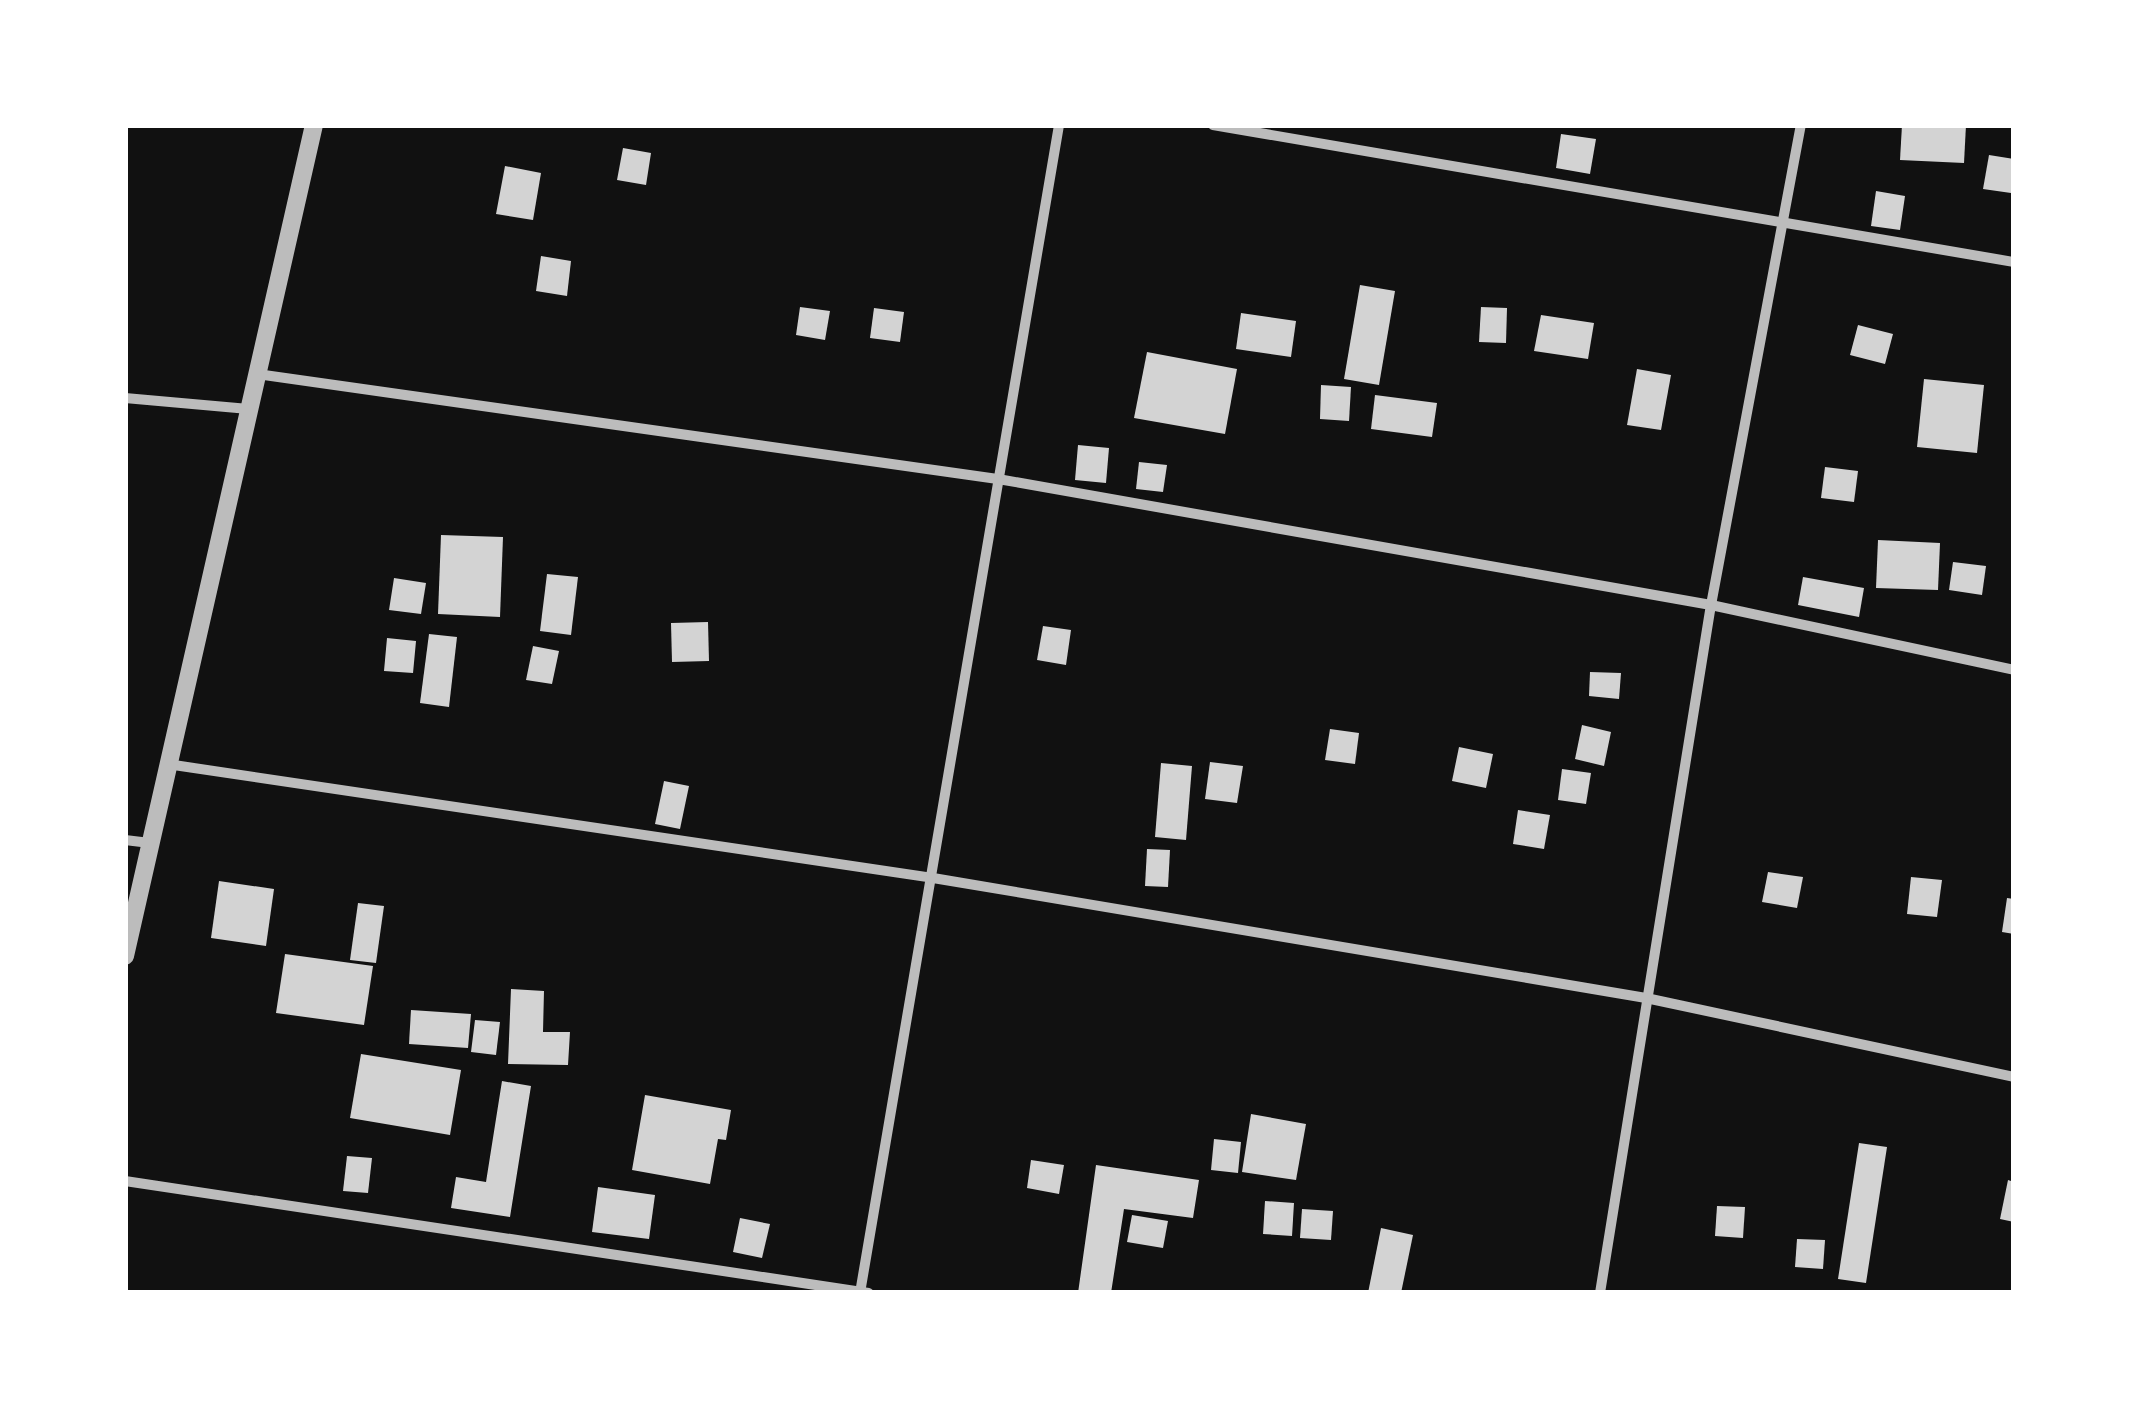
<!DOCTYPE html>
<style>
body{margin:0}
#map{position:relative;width:2139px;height:1418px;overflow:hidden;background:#111;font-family:"Crimson Pro",serif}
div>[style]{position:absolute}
.building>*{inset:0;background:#d3d3d3}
.minor>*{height:10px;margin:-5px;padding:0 5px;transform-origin:5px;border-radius:5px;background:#bcbcbc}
.tertiary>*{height:18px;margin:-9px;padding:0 9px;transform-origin:9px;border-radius:9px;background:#bcbcbc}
span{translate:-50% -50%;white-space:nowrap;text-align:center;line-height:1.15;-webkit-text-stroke:8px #fff;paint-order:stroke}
.frame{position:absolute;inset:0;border:128px solid #fff;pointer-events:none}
</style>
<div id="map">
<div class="building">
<div style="clip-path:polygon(1902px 125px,1966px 125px,1964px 163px,1900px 160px)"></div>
<div style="clip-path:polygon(1561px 134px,1596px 139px,1590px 174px,1556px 168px)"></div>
<div style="clip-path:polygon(623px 148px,651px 153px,646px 185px,617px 180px)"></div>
<div style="clip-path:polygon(1989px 155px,2014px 159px,2011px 193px,1983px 189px)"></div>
<div style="clip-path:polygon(505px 166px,541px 173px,533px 220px,496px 214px)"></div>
<div style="clip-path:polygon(1876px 191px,1905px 196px,1900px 230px,1871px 226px)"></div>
<div style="clip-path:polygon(541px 256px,571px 261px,567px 296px,536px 291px)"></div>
<div style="clip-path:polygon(1360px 285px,1395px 291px,1379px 385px,1344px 379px)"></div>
<div style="clip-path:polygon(800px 307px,830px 311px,825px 340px,796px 335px)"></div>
<div style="clip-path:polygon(1481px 307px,1507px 308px,1506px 343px,1479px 342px)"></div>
<div style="clip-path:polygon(874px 308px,904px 312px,900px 342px,870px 338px)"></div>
<div style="clip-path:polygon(1241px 313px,1296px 321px,1291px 357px,1236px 349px)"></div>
<div style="clip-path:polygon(1541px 315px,1594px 323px,1588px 359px,1534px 351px)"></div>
<div style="clip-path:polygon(1858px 325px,1893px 334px,1885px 364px,1850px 355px)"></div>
<div style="clip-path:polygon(1147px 352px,1237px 369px,1225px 434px,1134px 418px)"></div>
<div style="clip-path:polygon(1637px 369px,1671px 375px,1661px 430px,1627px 425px)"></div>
<div style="clip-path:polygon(1924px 379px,1984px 385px,1977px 453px,1917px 447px)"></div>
<div style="clip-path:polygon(1321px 385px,1351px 387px,1349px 421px,1320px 419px)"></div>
<div style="clip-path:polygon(1375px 395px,1437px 403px,1432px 437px,1371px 429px)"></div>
<div style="clip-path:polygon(1078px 445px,1109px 448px,1106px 483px,1075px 480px)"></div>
<div style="clip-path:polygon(1139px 462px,1167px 465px,1163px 492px,1136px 489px)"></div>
<div style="clip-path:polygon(1825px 467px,1858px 471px,1854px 502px,1821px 498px)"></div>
<div style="clip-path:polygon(441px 535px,503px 537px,500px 617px,438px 614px)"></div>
<div style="clip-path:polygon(1878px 540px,1940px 543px,1938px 590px,1876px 588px)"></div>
<div style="clip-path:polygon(1953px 562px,1986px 566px,1982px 595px,1949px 590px)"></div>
<div style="clip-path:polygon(547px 574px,578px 577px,571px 635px,540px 631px)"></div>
<div style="clip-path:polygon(1803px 577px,1864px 588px,1859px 617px,1798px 605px)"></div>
<div style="clip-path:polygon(394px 578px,426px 583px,421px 614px,389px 610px)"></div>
<div style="clip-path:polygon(708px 622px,709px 661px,672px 662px,671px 623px)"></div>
<div style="clip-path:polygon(1043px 626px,1071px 630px,1066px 665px,1037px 660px)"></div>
<div style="clip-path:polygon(429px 634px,457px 637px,449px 707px,420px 703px)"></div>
<div style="clip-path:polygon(387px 638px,416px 641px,413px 673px,384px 671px)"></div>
<div style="clip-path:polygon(533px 646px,559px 651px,552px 684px,526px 680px)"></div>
<div style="clip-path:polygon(1590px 672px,1621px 673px,1619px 699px,1589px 696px)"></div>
<div style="clip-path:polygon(1582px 725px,1611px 732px,1604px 766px,1575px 759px)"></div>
<div style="clip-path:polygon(1330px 729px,1359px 733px,1355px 764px,1325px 760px)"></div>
<div style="clip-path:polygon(1459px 747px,1493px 754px,1486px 788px,1452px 781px)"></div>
<div style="clip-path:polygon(1210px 762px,1243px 766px,1237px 803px,1205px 799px)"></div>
<div style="clip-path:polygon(1161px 763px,1192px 766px,1186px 840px,1155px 837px)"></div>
<div style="clip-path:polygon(1562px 769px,1591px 773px,1586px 804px,1558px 800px)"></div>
<div style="clip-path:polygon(664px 781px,689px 786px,680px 829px,655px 824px)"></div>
<div style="clip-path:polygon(1518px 810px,1550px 815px,1544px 849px,1513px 844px)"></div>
<div style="clip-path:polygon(1147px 849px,1170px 850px,1168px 887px,1145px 886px)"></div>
<div style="clip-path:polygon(1768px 872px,1803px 877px,1797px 908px,1762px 902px)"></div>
<div style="clip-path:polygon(1911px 877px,1942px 880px,1937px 917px,1907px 914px)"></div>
<div style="clip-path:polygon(219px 881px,274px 889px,266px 946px,211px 938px)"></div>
<div style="clip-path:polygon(2007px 898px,2014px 899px,2014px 934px,2002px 932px)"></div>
<div style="clip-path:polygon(358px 903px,384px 906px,376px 963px,350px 960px)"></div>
<div style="clip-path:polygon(285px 954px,373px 966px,364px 1025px,276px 1013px)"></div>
<div style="clip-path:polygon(511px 989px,544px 991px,543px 1032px,570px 1032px,568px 1065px,508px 1064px)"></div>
<div style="clip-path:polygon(411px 1010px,471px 1014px,468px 1048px,409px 1044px)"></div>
<div style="clip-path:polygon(475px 1020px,500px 1022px,496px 1055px,471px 1052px)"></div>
<div style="clip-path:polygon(361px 1054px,461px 1070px,450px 1135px,350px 1118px)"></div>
<div style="clip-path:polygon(502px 1081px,531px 1086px,510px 1217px,451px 1208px,456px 1177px,486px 1182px)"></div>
<div style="clip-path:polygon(645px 1095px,731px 1110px,726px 1140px,718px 1139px,710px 1184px,632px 1170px)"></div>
<div style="clip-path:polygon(1251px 1114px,1306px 1124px,1296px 1180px,1242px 1172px)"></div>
<div style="clip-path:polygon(1214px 1139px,1241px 1142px,1238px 1173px,1211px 1170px)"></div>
<div style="clip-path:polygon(1859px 1143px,1887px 1147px,1866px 1283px,1838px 1279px)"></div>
<div style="clip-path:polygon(347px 1156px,372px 1158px,368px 1193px,343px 1191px)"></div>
<div style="clip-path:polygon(1031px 1160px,1064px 1165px,1059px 1194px,1027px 1188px)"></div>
<div style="clip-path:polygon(1096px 1165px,1199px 1180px,1193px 1218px,1124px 1209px,1111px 1293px,1078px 1293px)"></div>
<div style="clip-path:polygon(2008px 1180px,2014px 1182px,2014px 1222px,2000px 1219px)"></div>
<div style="clip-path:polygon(598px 1187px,655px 1195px,649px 1239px,592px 1232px)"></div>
<div style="clip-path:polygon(1265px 1201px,1294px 1203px,1292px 1236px,1263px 1234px)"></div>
<div style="clip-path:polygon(1717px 1206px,1745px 1207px,1743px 1238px,1715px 1236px)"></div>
<div style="clip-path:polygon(1302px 1209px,1333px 1211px,1331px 1240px,1300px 1238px)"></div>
<div style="clip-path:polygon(1132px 1215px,1168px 1221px,1163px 1248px,1127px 1242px)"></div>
<div style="clip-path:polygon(740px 1218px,770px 1224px,762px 1258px,733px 1252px)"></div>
<div style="clip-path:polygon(1381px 1228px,1413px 1235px,1401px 1293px,1368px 1293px)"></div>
<div style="clip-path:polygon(1797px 1239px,1825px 1240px,1823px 1269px,1795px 1267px)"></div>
</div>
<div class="minor">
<div style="left:1213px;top:125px;width:813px;rotate:9.71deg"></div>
<div style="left:257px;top:374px;width:748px;rotate:8.07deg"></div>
<div style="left:998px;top:479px;width:724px;rotate:10.02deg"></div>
<div style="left:1711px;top:605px;width:310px;rotate:12.1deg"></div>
<div style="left:125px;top:398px;width:124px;rotate:5.1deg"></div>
<div style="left:167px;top:764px;width:774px;rotate:8.46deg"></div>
<div style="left:933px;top:878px;width:723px;rotate:9.55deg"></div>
<div style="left:1646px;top:998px;width:376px;rotate:12.1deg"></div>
<div style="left:125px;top:840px;width:25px;rotate:7deg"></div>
<div style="left:125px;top:1181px;width:752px;rotate:8.56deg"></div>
<div style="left:860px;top:1293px;width:1185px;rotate:-80.33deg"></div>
<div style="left:1600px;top:1293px;width:697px;rotate:-80.84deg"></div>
<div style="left:1711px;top:605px;width:488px;rotate:-79.4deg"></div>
</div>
<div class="tertiary">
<div style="left:125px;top:956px;width:852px;rotate:-77.19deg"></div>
</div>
<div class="frame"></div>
</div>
